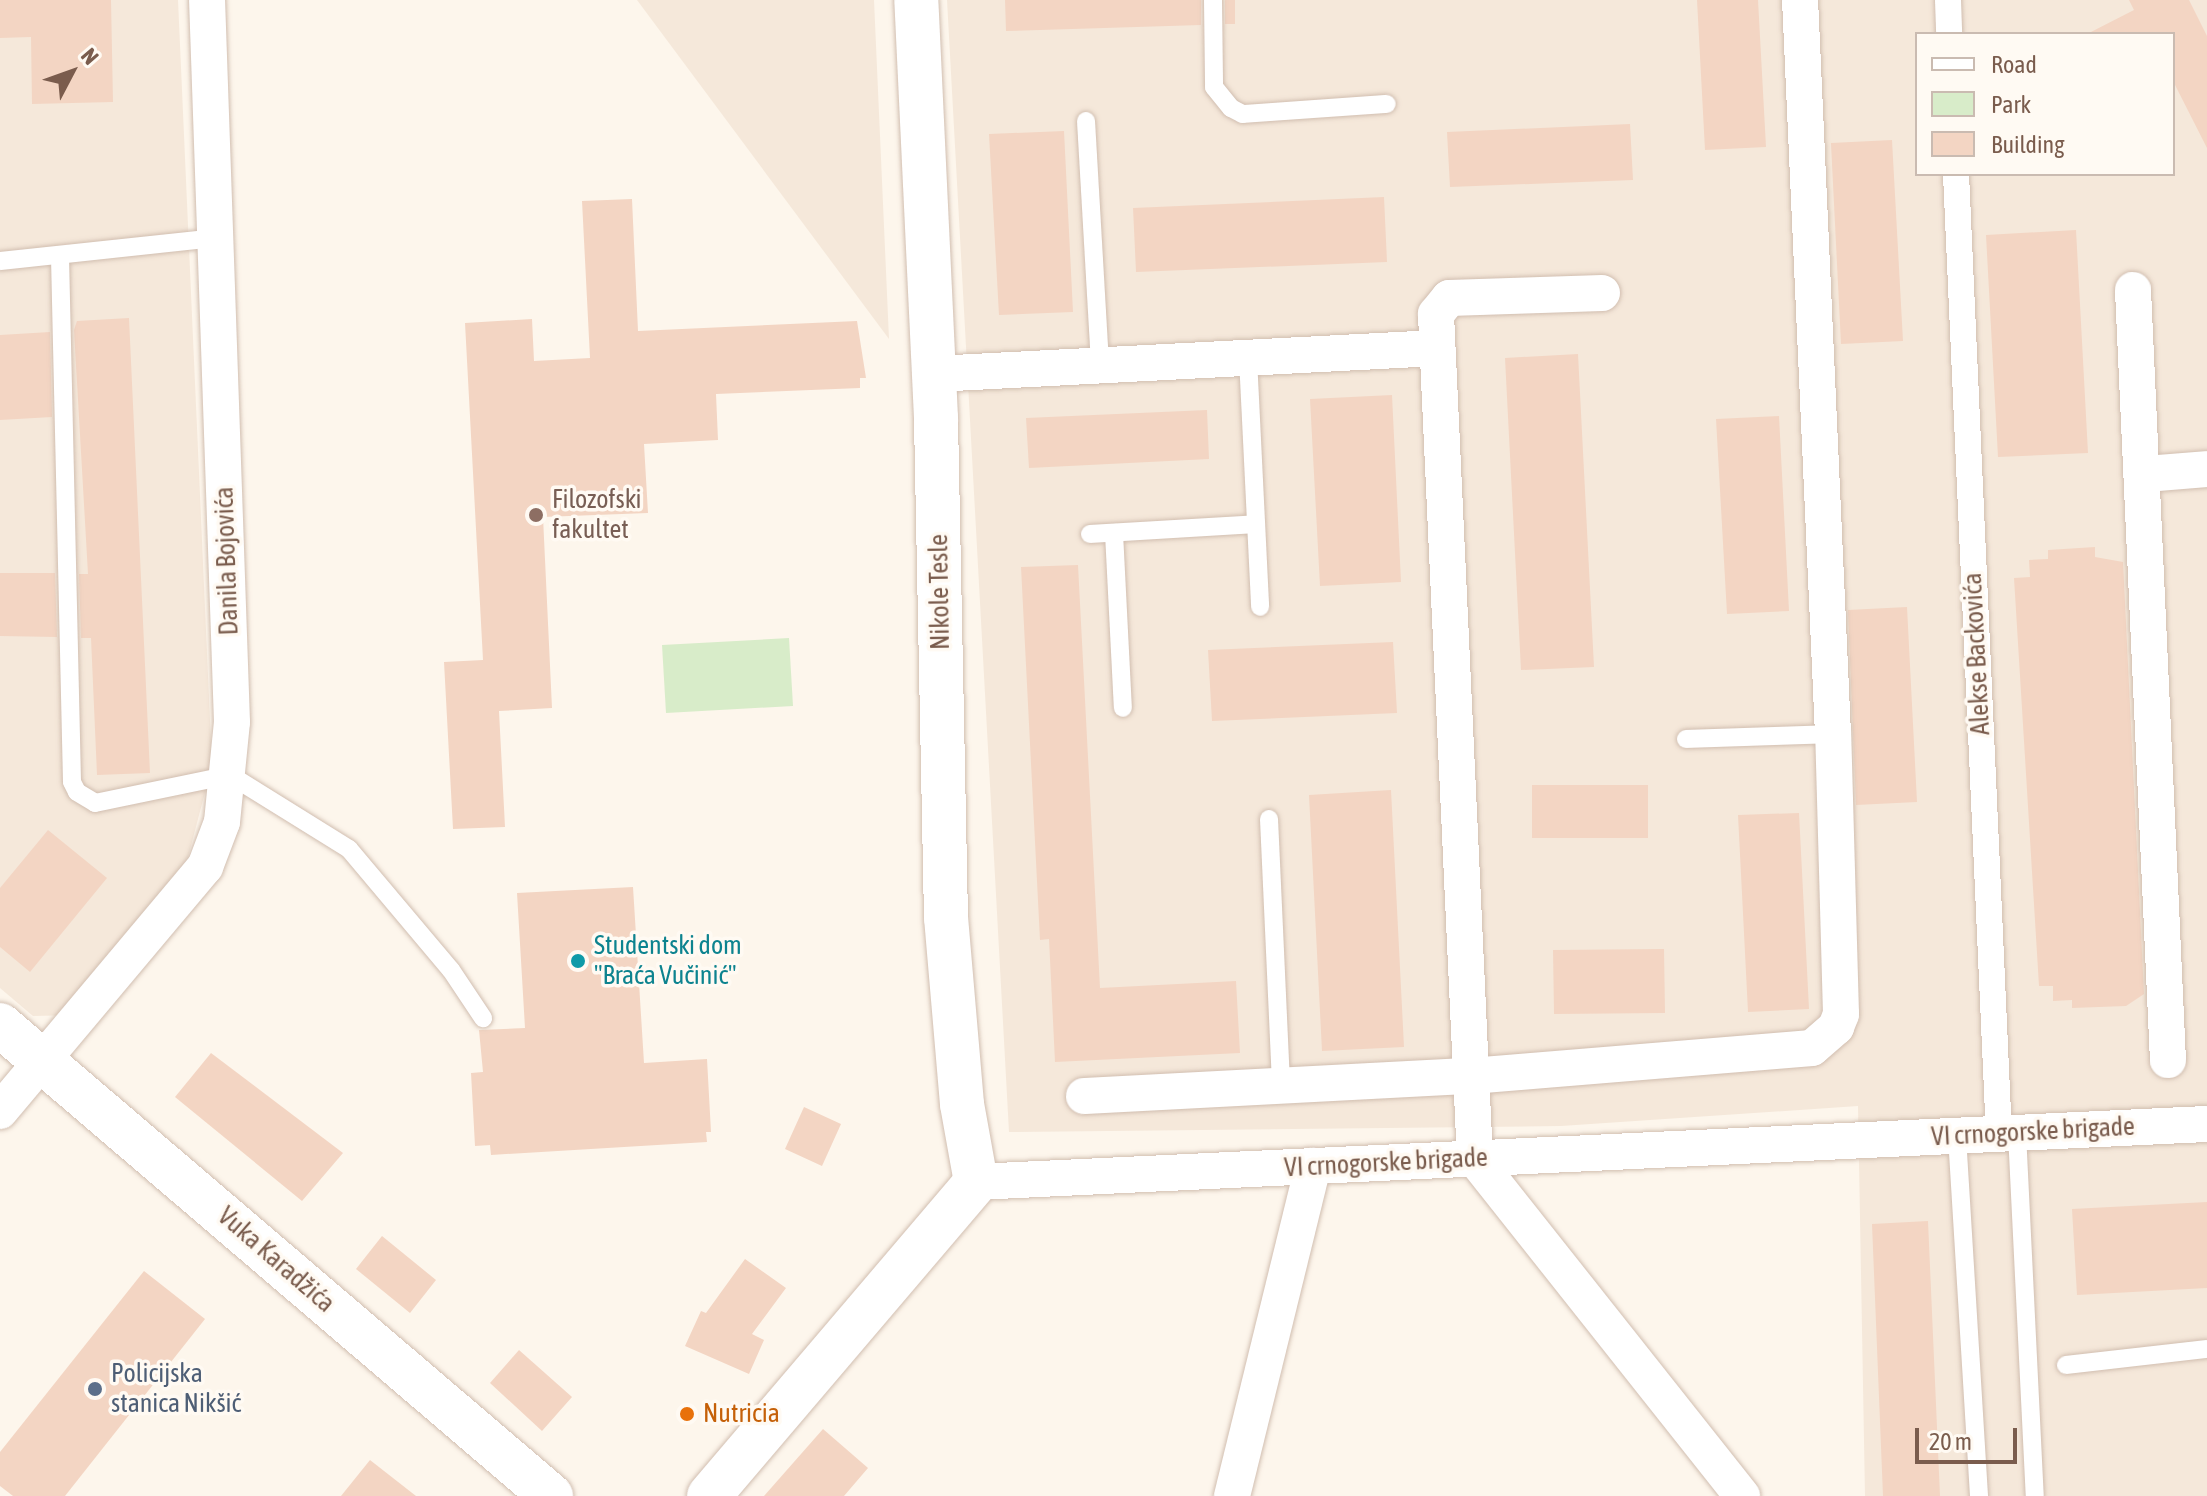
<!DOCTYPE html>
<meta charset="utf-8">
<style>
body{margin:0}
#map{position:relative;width:2207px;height:1496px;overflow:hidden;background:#fdf6ec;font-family:"Asap Condensed",sans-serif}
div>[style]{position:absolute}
.residential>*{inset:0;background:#f5e8da}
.green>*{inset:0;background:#d8ecc9}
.building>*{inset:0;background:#f3d5c3}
.roads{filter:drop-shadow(0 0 2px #d1beb0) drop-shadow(0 0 2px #d1beb0)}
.service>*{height:18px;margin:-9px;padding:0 9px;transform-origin:9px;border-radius:9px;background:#fff}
.pedestrian>*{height:26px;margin:-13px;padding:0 13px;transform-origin:13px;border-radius:13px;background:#fff}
.minor>*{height:36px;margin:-18px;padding:0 18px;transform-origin:18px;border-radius:18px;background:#fff}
.tertiary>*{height:44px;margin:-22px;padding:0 22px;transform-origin:22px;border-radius:22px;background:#fff}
.dots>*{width:22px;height:22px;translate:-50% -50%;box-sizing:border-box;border:4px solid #fffaf3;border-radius:50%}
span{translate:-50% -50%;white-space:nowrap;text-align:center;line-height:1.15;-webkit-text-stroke:7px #fffaf3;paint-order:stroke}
.education-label{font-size:26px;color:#785e54}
.left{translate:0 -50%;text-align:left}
.street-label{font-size:26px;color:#7a5c4d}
.culture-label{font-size:26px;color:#0d838f}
.service-label{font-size:26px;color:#4e5e75}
.food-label{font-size:26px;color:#c56008}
.legend{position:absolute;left:1915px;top:32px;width:260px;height:144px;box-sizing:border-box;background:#fffaf3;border:2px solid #cabbb1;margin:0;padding:10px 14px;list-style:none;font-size:24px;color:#7a5c4d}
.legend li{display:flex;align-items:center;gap:16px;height:40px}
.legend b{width:40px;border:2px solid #cabbb1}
.north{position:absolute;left:32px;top:32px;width:80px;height:80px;-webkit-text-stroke:6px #fffaf3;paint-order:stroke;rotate:49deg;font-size:22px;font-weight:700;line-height:32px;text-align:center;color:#7a5c4d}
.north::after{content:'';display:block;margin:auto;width:28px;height:36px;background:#7a5c4d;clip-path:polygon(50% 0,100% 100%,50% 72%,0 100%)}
.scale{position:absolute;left:1915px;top:1428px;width:102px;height:36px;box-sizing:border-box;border:4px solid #7a5c4d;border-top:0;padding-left:10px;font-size:24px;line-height:28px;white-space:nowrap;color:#7a5c4d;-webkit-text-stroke:6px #fffaf3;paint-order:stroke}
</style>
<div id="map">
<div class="residential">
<div style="clip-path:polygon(0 0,178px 0,212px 766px,179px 891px,78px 1015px,33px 1016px,0 988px)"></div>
<div style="clip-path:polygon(637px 0,874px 0,889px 339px)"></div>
<div style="clip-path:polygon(evenodd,947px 0,2207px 0,2207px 1496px,1865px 1496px,1858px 1106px,1561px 1126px,1009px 1132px,947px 0,1917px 34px,2173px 34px,2173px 174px,1917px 174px,1917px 34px)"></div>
</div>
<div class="green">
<div style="clip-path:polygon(789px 638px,793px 706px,666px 713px,662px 645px)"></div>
</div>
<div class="building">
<div style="clip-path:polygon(0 0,111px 0,113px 102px,32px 104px,31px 37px,0 38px)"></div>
<div style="clip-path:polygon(1005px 0,1201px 0,1201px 25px,1006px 31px)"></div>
<div style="clip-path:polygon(1225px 0,1235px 0,1235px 24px,1225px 24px)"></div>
<div style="clip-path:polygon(1697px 0,1758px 0,1766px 147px,1705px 150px)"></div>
<div style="clip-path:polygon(2129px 0,2189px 0,2207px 36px,2207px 148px,2173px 81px,2173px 34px,2087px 34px,2134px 10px)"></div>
<div style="clip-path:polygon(1630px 124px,1633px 180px,1450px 187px,1447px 132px)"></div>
<div style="clip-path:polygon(1064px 131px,1073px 312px,999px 315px,989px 134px)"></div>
<div style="clip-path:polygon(1892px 140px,1903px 341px,1841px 344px,1831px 143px)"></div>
<div style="clip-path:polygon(1384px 197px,1387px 262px,1136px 272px,1133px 208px)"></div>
<div style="clip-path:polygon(632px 199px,638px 331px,857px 321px,866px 378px,860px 378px,860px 388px,716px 394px,718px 440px,644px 444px,648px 513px,543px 517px,552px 708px,499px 711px,505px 827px,453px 829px,444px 662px,483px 660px,465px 323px,532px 319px,534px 361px,590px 358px,582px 201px)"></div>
<div style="clip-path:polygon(2076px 230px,2088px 453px,1998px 457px,1986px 235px)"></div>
<div style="clip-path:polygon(129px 318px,150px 773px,97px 775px,91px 638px,81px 638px,79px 574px,88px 574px,74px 330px,77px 321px)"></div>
<div style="clip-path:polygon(50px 332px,52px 417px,0 420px,0 335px)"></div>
<div style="clip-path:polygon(1578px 354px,1594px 667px,1521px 670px,1505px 358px)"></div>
<div style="clip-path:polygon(1392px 395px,1401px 582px,1320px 586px,1310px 399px)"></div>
<div style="clip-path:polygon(1207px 410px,1209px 459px,1029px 468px,1026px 418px)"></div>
<div style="clip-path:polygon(1779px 416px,1789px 611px,1727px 614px,1716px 419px)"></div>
<div style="clip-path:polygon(2095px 547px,2095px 557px,2123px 562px,2144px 994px,2126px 1006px,2072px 1008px,2072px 1000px,2053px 1001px,2053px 986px,2039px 986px,2014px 578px,2030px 577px,2029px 560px,2048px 559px,2048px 550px)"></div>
<div style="clip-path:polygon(1078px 565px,1100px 988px,1236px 981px,1240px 1053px,1055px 1062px,1049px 939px,1040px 940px,1021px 567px)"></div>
<div style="clip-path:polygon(0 573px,55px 573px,57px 637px,0 636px)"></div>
<div style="clip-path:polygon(1907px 607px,1917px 802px,1856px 805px,1848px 610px)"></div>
<div style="clip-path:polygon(1393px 642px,1397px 713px,1212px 721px,1208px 650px)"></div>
<div style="clip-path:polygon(1532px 785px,1648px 785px,1648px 838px,1532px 838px)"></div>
<div style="clip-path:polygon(1391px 790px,1404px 1047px,1322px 1051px,1309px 795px)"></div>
<div style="clip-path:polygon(1799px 813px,1809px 1009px,1748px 1012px,1738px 815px)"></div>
<div style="clip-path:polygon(48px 830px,107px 878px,30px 972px,0 947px,0 888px)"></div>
<div style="clip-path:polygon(633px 887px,644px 1063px,707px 1059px,711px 1132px,706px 1132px,707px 1142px,491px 1155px,490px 1145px,475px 1146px,471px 1073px,483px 1072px,479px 1030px,525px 1028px,517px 893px)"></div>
<div style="clip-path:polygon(1664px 949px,1665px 1013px,1554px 1014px,1553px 950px)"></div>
<div style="clip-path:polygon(211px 1053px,343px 1153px,302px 1201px,175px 1097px)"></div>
<div style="clip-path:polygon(804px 1107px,841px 1124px,822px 1166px,785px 1149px)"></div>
<div style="clip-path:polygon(2207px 1202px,2207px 1288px,2077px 1295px,2072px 1209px)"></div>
<div style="clip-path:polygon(1928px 1221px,1940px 1496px,1883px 1496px,1872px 1224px)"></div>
<div style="clip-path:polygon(382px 1236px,436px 1280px,410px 1313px,356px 1269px)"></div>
<div style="clip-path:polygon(745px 1259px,786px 1288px,752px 1334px,764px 1340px,749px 1374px,685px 1346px,701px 1311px,706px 1313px)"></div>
<div style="clip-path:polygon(144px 1271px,205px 1319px,65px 1496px,13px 1496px,0 1486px,0 1452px)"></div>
<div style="clip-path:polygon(519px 1350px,572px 1397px,542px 1431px,490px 1383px)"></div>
<div style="clip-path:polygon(823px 1429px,868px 1468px,844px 1496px,764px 1496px)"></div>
<div style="clip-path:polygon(370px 1460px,416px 1496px,341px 1496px)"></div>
</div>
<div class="roads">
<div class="service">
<div style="left:1213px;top:0;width:87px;rotate:89.3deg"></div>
<div style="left:1214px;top:87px;width:27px;rotate:51deg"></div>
<div style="left:1231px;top:108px;width:13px;rotate:27deg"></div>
<div style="left:1243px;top:114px;width:144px;rotate:-4deg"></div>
<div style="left:1086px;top:121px;width:245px;rotate:86.7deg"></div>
<div style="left:60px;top:257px;width:525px;rotate:88.69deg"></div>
<div style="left:72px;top:782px;width:11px;rotate:63deg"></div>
<div style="left:77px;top:792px;width:21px;rotate:31deg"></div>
<div style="left:95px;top:803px;width:138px;rotate:-11.7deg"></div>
<div style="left:230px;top:775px;width:140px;rotate:31.9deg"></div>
<div style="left:349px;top:849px;width:158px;rotate:49.9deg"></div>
<div style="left:451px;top:970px;width:58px;rotate:56.3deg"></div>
<div style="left:0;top:261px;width:216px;rotate:-6.1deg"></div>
<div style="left:1248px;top:358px;width:249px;rotate:87.2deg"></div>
<div style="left:1114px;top:533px;width:175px;rotate:87.1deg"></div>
<div style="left:1090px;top:534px;width:166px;rotate:-3.4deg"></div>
<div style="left:1686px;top:739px;width:147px;rotate:-1.9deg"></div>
<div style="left:1269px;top:819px;width:267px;rotate:87.4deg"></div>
<div style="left:2017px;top:1133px;width:363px;rotate:87.2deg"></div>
<div style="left:1957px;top:1136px;width:361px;rotate:86.5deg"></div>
<div style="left:2066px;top:1365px;width:142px;rotate:-6.5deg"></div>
</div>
<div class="pedestrian">
<div style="left:1948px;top:0;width:34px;rotate:88deg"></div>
<div style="left:1956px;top:174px;width:961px;rotate:87.44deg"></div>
</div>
<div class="minor">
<div style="left:2133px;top:290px;width:771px;rotate:87.4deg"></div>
<div style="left:1602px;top:293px;width:153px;rotate:178.1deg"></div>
<div style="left:1449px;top:298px;width:21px;rotate:129deg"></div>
<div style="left:1436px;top:314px;width:846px;rotate:87.36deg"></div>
<div style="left:1475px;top:1159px;width:430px;rotate:51.6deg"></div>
<div style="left:934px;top:374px;width:504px;rotate:-2.96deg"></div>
<div style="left:2145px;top:474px;width:62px;rotate:-4.6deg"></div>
<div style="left:1084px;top:1096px;width:388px;rotate:-3deg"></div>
<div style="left:1471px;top:1076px;width:342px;rotate:-4.7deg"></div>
<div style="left:1812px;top:1048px;width:32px;rotate:-41deg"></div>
<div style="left:1836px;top:1027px;width:14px;rotate:-69deg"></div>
<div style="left:1841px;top:1014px;width:280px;rotate:-91.6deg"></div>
<div style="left:1833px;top:734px;width:735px;rotate:-92.57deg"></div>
<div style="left:0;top:1111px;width:319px;rotate:-50deg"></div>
<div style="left:205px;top:867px;width:48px;rotate:-69.3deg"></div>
<div style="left:222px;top:822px;width:100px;rotate:-84.3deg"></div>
<div style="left:232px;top:722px;width:722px;rotate:-91.98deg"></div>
<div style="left:976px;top:1182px;width:1232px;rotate:-2.7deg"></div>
<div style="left:1232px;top:1496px;width:340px;rotate:-76.2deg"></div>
</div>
<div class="tertiary">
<div style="left:0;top:1025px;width:725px;rotate:40.52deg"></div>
<div style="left:709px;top:1496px;width:412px;rotate:-49.6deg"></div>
<div style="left:976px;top:1182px;width:79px;rotate:-100.2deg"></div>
<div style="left:962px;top:1104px;width:187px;rotate:-94.9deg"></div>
<div style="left:946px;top:918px;width:500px;rotate:-91.15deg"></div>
<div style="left:936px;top:418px;width:418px;rotate:-92.7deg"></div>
</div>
</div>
<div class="dots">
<div style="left:536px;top:515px;background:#8d6e63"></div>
<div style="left:578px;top:961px;background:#0f9aa8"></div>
<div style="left:95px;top:1389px;background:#5c6f8a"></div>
<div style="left:687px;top:1414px;background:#e8710a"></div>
</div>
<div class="education-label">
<span class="left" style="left:552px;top:515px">Filozofski<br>fakultet</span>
</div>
<div class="street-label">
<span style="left:227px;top:561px;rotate:-92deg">Danila Bojovića</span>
<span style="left:940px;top:592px;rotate:-91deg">Nikole Tesle</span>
<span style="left:1977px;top:654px;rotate:-93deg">Alekse Backovića</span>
<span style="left:2033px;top:1132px;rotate:-3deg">VI crnogorske brigade</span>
<span style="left:1386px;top:1163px;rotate:-3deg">VI crnogorske brigade</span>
<span style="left:276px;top:1260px;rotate:41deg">Vuka Karadžića</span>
</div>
<div class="culture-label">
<span class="left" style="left:594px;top:961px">Studentski dom<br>"Braća Vučinić"</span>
</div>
<div class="service-label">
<span class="left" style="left:111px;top:1389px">Policijska<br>stanica Nikšić</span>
</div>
<div class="food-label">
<span class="left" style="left:703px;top:1414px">Nutricia</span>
</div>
<ul class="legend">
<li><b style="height:10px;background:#fff"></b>Road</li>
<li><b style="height:22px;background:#d8ecc9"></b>Park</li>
<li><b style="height:22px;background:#f3d5c3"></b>Building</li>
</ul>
<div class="north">N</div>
<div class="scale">20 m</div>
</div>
